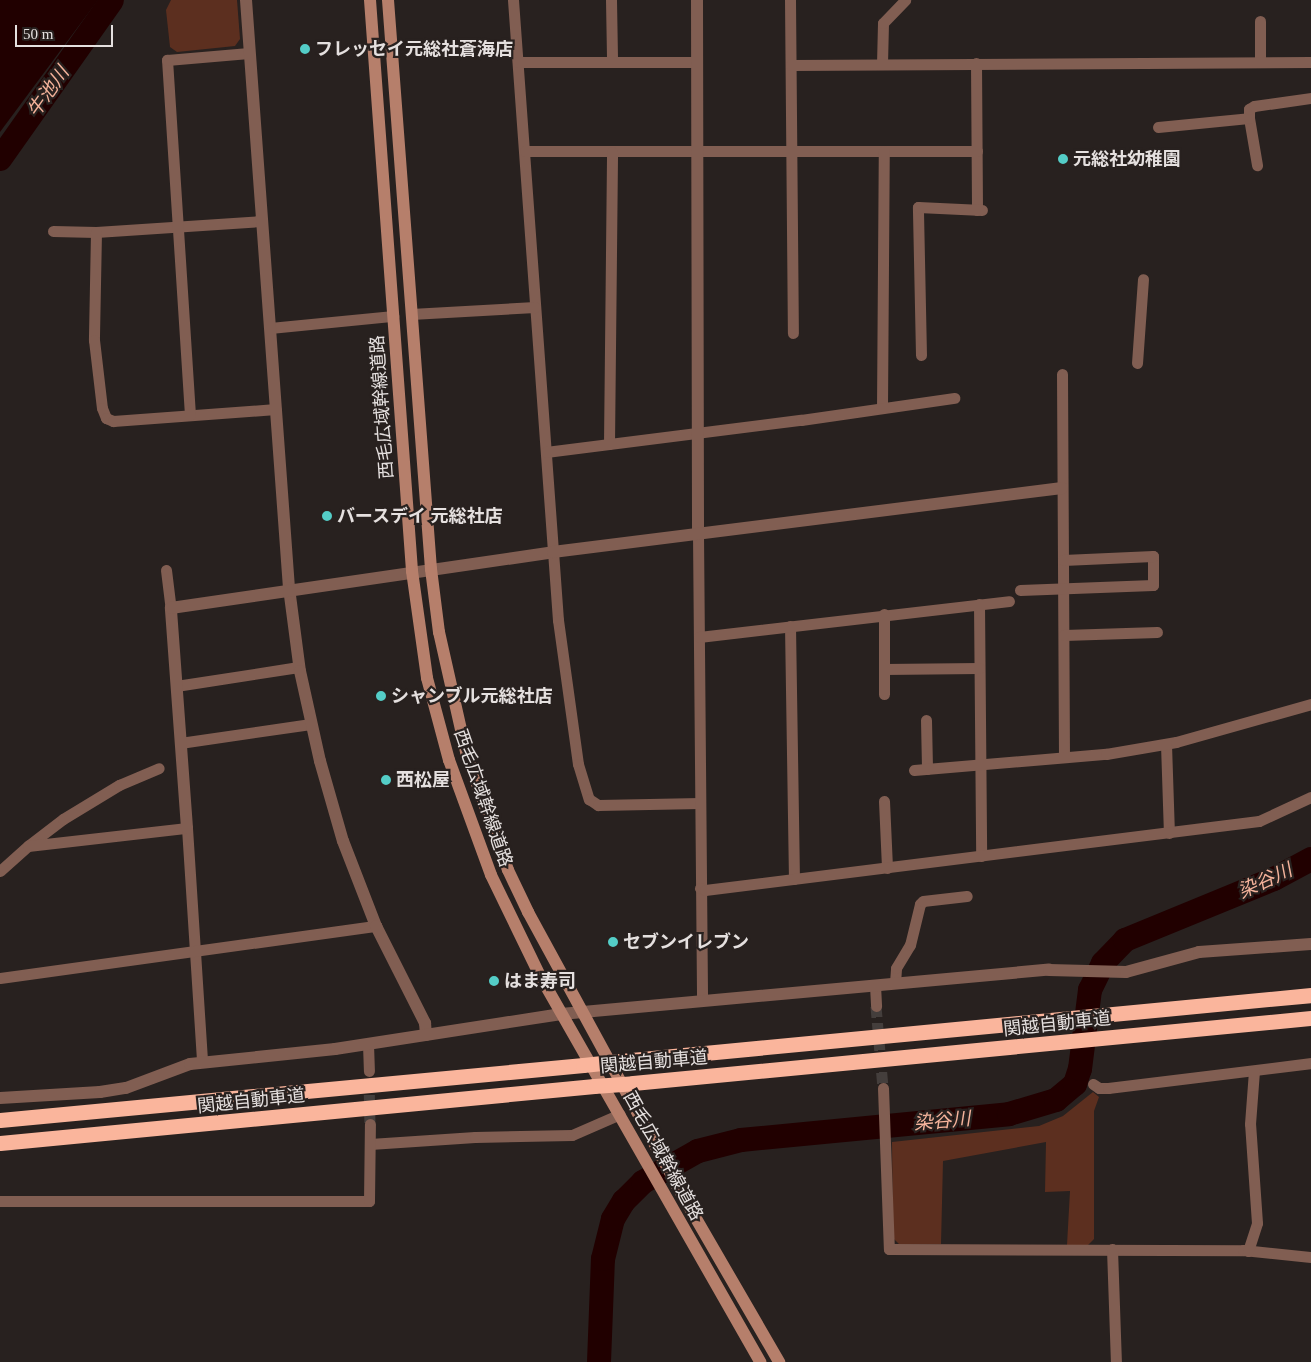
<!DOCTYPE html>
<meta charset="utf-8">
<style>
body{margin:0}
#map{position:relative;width:1311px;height:1362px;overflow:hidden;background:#28211f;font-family:"Times New Roman","Noto Sans JP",serif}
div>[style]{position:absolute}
.green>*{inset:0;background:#5c2f1f}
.water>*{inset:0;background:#210000}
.river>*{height:24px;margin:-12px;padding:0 12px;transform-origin:12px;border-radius:12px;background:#210000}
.minor-tunnel>*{height:11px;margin-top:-5.5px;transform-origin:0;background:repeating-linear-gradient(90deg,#443e3c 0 11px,transparent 0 16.5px)}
.minor>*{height:11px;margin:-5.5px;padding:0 5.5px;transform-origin:5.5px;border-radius:5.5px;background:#815e52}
.tertiary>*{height:12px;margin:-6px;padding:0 6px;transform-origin:6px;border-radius:6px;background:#815e52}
.secondary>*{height:12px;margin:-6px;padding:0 6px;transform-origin:6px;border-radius:6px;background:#b67f6b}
.motorway>*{height:15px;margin:-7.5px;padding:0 7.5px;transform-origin:7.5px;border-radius:7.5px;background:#fab59c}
.motorway-bridge>*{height:15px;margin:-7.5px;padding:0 7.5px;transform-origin:7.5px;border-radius:7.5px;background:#fab59c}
.dots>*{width:14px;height:14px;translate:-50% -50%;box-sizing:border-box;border:2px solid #28211f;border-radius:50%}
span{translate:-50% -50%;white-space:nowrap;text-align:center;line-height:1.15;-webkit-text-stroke:4.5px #28211f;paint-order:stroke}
.poi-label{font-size:18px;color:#e5e0df;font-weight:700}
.left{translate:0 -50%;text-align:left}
.street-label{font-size:18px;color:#e5e0df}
.water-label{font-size:19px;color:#f5b39b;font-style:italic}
.scale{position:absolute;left:15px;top:25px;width:98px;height:22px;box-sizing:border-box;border:2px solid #e5e0df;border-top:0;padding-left:6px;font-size:15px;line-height:18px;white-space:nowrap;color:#e5e0df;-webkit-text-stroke:4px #28211f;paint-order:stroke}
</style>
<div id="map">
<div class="green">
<div style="clip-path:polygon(171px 0,237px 0,240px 39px,235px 46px,177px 52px,170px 47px,166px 10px)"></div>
<div style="clip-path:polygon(1093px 1092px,1099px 1097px,1094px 1111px,1094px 1239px,1088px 1245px,1067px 1245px,1070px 1191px,1045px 1192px,1046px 1142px,943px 1161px,941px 1244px,899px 1244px,893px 1238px,892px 1142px,1039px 1126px,1063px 1116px)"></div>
</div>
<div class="water">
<div style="clip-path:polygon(0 0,98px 0,0 132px)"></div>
</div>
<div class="river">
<div style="left:0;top:159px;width:194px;rotate:-54.8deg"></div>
<div style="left:599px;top:1362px;width:103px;rotate:-87.8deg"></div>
<div style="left:603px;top:1259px;width:41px;rotate:-76deg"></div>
<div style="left:613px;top:1219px;width:21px;rotate:-59deg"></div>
<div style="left:624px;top:1201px;width:27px;rotate:-45deg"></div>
<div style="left:643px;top:1182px;width:63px;rotate:-29.4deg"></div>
<div style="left:698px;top:1151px;width:44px;rotate:-14.3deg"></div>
<div style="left:741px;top:1140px;width:269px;rotate:-5.5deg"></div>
<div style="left:1009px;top:1114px;width:49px;rotate:-16.6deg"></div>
<div style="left:1056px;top:1100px;width:25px;rotate:-40deg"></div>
<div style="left:1075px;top:1084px;width:16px;rotate:-72deg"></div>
<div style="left:1080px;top:1069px;width:80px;rotate:-82.8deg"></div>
<div style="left:1090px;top:990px;width:30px;rotate:-64deg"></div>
<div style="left:1103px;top:963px;width:32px;rotate:-46deg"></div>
<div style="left:1125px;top:940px;width:161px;rotate:-22.3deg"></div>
<div style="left:1274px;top:879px;width:42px;rotate:-28.4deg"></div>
</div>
<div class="minor-tunnel">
<div style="left:876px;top:1006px;width:82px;rotate:85.1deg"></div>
<div style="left:369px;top:1078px;width:46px;rotate:88.8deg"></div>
</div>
<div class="minor">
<div style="left:513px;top:0;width:622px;rotate:85.85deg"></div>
<div style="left:558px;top:620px;width:145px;rotate:82.1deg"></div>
<div style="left:578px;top:764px;width:37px;rotate:73deg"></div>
<div style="left:589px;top:799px;width:11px;rotate:34deg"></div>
<div style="left:598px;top:805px;width:102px;rotate:-1.1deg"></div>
<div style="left:611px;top:0;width:60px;rotate:89deg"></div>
<div style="left:790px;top:0;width:333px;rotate:89.5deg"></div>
<div style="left:518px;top:62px;width:179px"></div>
<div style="left:1260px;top:62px;width:41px;rotate:-90deg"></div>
<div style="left:976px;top:63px;width:147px;rotate:89.6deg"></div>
<div style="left:882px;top:64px;width:41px;rotate:-88.6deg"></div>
<div style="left:883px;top:23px;width:32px;rotate:-46deg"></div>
<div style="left:791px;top:65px;width:520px;rotate:-0.33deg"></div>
<div style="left:1249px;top:118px;width:48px;rotate:80.3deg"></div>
<div style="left:1158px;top:127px;width:91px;rotate:-5.6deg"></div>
<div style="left:1249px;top:118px;width:9px;rotate:-90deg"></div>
<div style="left:1249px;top:109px;width:6px;rotate:-31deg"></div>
<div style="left:1254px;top:106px;width:58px;rotate:-8deg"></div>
<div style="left:525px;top:151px;width:452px"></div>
<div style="left:53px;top:231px;width:43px;rotate:1.3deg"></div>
<div style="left:96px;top:232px;width:165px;rotate:-3.8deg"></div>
<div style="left:96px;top:232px;width:108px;rotate:91.1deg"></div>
<div style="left:94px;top:340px;width:68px;rotate:83.3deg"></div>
<div style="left:102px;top:408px;width:11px;rotate:68deg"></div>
<div style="left:106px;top:418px;width:8px;rotate:23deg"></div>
<div style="left:113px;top:421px;width:163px;rotate:-4.2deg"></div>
<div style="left:411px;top:314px;width:124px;rotate:-3.2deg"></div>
<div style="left:270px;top:328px;width:124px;rotate:-5.6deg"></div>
<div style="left:921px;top:355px;width:148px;rotate:-91.2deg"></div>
<div style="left:918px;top:207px;width:64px;rotate:2.7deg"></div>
<div style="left:1137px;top:363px;width:84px;rotate:-85.9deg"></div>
<div style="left:1062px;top:374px;width:383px;rotate:89.7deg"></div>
<div style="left:882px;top:408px;width:257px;rotate:-89.6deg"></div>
<div style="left:190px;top:415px;width:356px;rotate:-93.7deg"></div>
<div style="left:167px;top:60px;width:82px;rotate:-4.9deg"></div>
<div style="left:609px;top:444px;width:292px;rotate:-89.4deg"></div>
<div style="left:546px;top:452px;width:257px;rotate:-7.2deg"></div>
<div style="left:801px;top:420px;width:155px;rotate:-8.2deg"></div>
<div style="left:698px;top:534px;width:465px;rotate:89.5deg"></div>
<div style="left:166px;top:570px;width:38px;rotate:83deg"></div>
<div style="left:1020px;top:590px;width:133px;rotate:-2.2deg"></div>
<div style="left:1153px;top:585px;width:29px;rotate:-90deg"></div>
<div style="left:1153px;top:556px;width:90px;rotate:177.5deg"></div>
<div style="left:979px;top:604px;width:252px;rotate:89.5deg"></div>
<div style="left:790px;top:626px;width:253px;rotate:89.1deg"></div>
<div style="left:1064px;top:635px;width:93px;rotate:-1.8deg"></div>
<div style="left:699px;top:637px;width:312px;rotate:-6.6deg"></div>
<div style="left:884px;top:669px;width:95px;rotate:-0.6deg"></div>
<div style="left:176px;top:686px;width:124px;rotate:-8.8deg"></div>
<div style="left:884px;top:694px;width:80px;rotate:-90deg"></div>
<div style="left:926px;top:720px;width:49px;rotate:88.8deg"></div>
<div style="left:180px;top:743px;width:132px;rotate:-8.3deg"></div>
<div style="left:1166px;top:744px;width:89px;rotate:88.1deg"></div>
<div style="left:914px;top:770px;width:193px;rotate:-4.8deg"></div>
<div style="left:1106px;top:754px;width:71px;rotate:-9.7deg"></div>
<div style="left:1176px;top:742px;width:140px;rotate:-15.7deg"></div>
<div style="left:884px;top:801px;width:67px;rotate:87.4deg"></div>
<div style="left:29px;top:845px;width:43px;rotate:-37.4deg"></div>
<div style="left:63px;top:819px;width:66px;rotate:-31.3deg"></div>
<div style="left:119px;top:785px;width:43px;rotate:-23deg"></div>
<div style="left:0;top:871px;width:38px;rotate:-42deg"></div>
<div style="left:28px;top:846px;width:160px;rotate:-6.5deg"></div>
<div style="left:187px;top:828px;width:234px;rotate:86.3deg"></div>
<div style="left:700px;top:888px;width:5px;rotate:22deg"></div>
<div style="left:705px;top:890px;width:558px;rotate:-7.1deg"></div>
<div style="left:1259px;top:821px;width:57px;rotate:-24.8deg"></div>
<div style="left:0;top:978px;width:380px;rotate:-7.9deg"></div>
<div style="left:895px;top:983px;width:15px;rotate:-86deg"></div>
<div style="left:896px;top:968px;width:27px;rotate:-59deg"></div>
<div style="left:910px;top:945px;width:42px;rotate:-76.3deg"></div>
<div style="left:920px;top:904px;width:4px;rotate:-45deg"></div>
<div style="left:923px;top:901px;width:44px;rotate:-6.5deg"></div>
<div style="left:875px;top:985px;width:21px;rotate:87deg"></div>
<div style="left:368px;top:1044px;width:27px;rotate:88deg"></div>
<div style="left:1093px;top:1084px;width:7px;rotate:34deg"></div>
<div style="left:1099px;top:1088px;width:9px"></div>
<div style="left:1108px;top:1088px;width:205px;rotate:-7deg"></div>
<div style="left:883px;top:1088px;width:161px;rotate:87.9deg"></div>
<div style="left:889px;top:1249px;width:354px;rotate:0.2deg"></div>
<div style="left:1243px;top:1250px;width:68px;rotate:5.9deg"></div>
<div style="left:370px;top:1144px;width:105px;rotate:-3.8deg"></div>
<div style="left:475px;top:1137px;width:97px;rotate:-1.2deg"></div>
<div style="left:572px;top:1135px;width:52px;rotate:-23.6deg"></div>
<div style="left:0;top:1201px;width:369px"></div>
<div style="left:369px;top:1201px;width:77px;rotate:-89.3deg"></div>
<div style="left:1112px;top:1249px;width:113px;rotate:88deg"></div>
<div style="left:1248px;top:1251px;width:29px;rotate:-72deg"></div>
<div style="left:1257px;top:1223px;width:99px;rotate:-94deg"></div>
<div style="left:1250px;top:1124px;width:53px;rotate:-85.7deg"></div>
</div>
<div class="tertiary">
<div style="left:246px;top:0;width:590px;rotate:85.82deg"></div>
<div style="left:289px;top:588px;width:84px;rotate:82.5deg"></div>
<div style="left:300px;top:671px;width:92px;rotate:77.5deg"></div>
<div style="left:320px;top:761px;width:83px;rotate:74deg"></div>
<div style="left:343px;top:841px;width:91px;rotate:68.8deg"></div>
<div style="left:376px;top:926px;width:109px;rotate:63.2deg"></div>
<div style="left:425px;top:1023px;width:12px;rotate:85deg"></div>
<div style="left:697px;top:0;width:534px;rotate:89.89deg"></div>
<div style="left:187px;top:828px;width:221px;rotate:-94.2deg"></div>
<div style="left:171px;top:608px;width:386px;rotate:-8.3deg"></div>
<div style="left:553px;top:552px;width:513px;rotate:-7.17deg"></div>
<div style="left:0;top:1098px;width:100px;rotate:-3.4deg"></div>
<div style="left:100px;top:1092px;width:26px;rotate:-9deg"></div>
<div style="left:126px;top:1088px;width:68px;rotate:-20.6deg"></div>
<div style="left:190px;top:1064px;width:146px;rotate:-5.9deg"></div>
<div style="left:335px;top:1049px;width:229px;rotate:-8.8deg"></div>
<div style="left:561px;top:1014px;width:490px;rotate:-5.2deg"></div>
<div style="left:1049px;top:970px;width:77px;rotate:1.5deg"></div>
<div style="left:1126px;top:972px;width:76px;rotate:-15.3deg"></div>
<div style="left:1199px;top:952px;width:112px;rotate:-4.1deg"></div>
</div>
<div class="secondary">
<div style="left:370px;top:0;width:573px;rotate:85.79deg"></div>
<div style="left:412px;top:571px;width:108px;rotate:82deg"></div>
<div style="left:427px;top:678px;width:85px;rotate:75deg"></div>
<div style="left:449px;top:760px;width:122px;rotate:69.9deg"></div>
<div style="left:491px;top:875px;width:110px;rotate:64.1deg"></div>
<div style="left:539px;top:974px;width:447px;rotate:60.3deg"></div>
<div style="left:388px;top:0;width:571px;rotate:85.68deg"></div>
<div style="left:431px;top:569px;width:64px;rotate:82.8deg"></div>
<div style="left:439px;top:632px;width:127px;rotate:77.3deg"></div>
<div style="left:467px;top:756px;width:121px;rotate:70.2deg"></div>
<div style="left:508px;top:870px;width:47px;rotate:64.5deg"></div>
<div style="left:528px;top:912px;width:310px;rotate:61.4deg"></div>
<div style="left:676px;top:1184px;width:206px;rotate:59.9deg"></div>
</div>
<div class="motorway">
<div style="left:621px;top:1061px;width:693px;rotate:-5.46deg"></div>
<div style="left:633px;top:1083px;width:681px;rotate:-5.48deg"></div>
<div style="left:0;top:1120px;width:586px;rotate:-5.39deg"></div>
<div style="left:0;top:1143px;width:597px;rotate:-5.48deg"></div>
</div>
<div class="motorway-bridge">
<div style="left:583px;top:1065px;width:38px;rotate:-6deg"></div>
<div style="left:594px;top:1086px;width:39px;rotate:-4deg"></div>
</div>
<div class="dots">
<div style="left:305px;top:49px;background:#54cdc7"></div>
<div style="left:1063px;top:159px;background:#54cdc7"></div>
<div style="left:327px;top:516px;background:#54cdc7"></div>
<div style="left:381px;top:696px;background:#54cdc7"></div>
<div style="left:386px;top:780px;background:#54cdc7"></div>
<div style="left:613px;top:942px;background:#54cdc7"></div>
<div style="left:494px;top:981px;background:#54cdc7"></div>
</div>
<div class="poi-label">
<span class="left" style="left:315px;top:49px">フレッセイ元総社蒼海店</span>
<span class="left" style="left:1073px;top:159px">元総社幼稚園</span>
<span class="left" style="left:337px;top:516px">バースデイ 元総社店</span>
<span class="left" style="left:391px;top:696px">シャンブル元総社店</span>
<span class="left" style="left:396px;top:780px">西松屋</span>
<span class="left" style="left:623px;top:942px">セブンイレブン</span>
<span class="left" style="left:504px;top:981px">はま寿司</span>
</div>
<div class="street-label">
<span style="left:382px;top:407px;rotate:-94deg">西毛広域幹線道路</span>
<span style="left:483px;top:798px;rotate:71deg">西毛広域幹線道路</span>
<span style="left:1057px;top:1024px;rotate:-6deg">関越自動車道</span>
<span style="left:654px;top:1062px;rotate:-5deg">関越自動車道</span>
<span style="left:251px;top:1101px;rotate:-6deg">関越自動車道</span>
<span style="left:663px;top:1156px;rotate:61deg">西毛広域幹線道路</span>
</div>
<div class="water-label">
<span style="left:48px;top:92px;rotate:-55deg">牛池川</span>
<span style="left:1265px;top:881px;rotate:-25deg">染谷川</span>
<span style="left:942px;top:1121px;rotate:-5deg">染谷川</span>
</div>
<div class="scale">50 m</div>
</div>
